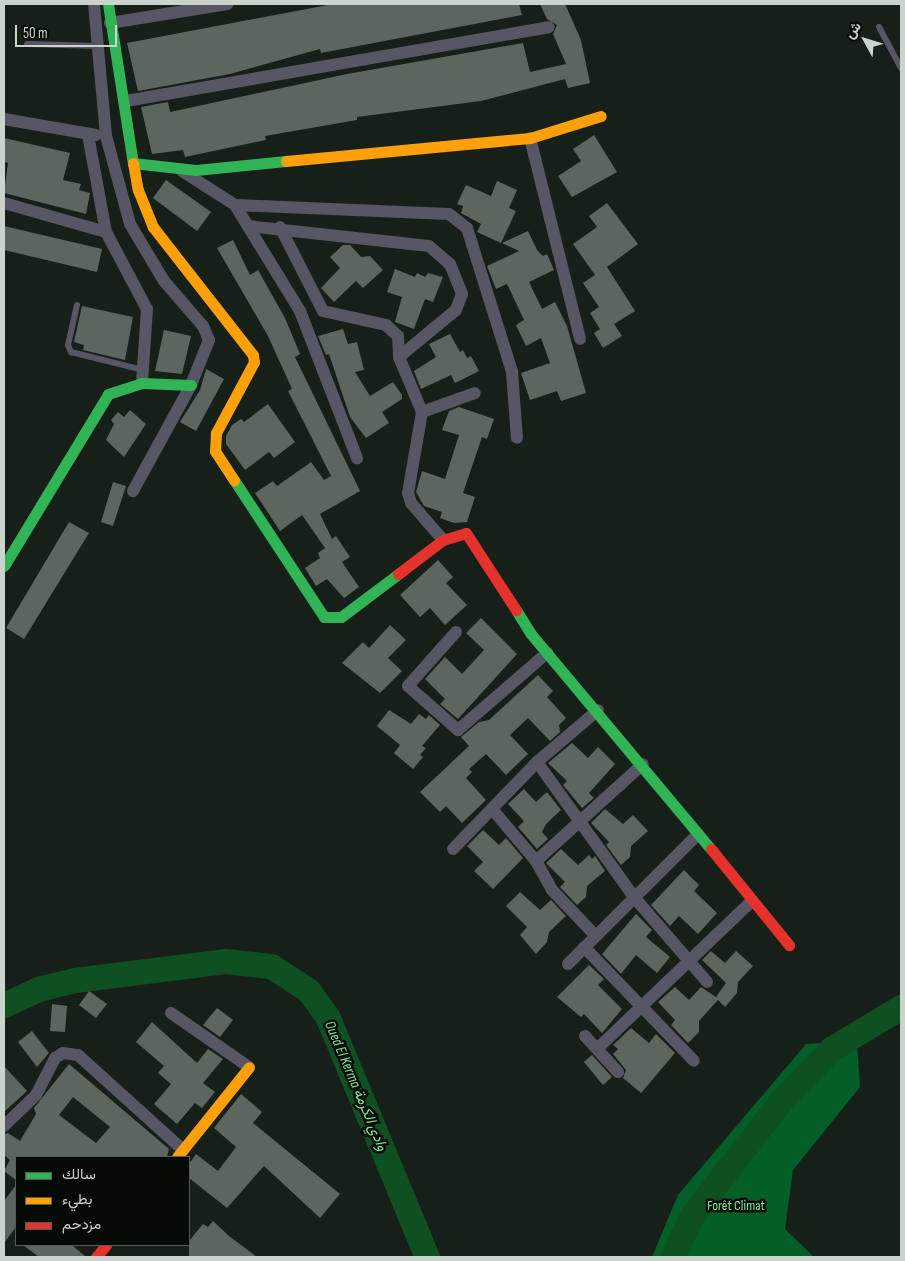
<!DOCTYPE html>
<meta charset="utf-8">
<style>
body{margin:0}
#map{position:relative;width:905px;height:1261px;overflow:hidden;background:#162018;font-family:"Sofia Sans Condensed",Vazirmatn,sans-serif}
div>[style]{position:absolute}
.forest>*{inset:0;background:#035f27}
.river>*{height:25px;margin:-12.5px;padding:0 12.5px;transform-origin:12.5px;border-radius:12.5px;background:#0f5023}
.building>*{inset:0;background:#5c655e}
.lane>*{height:6px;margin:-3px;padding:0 3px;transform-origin:3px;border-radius:3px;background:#575664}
.street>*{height:12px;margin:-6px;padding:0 6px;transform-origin:6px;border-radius:6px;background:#575664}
.fast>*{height:11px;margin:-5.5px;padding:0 5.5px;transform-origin:5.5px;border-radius:5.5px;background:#30b455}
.slow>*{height:11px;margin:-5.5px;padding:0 5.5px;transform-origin:5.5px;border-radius:5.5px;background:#ff9f0a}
.jam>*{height:11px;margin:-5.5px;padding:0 5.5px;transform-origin:5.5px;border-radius:5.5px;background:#e5322d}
span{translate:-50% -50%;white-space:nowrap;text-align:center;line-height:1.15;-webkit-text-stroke:5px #050a05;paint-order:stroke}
.park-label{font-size:14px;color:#7dec93}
.water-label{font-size:15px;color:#78e68e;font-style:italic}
.frame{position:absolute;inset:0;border:5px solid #cad4cb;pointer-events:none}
.legend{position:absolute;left:15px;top:1156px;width:175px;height:90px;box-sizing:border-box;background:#050a05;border:1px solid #545b54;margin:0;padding:6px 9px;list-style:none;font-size:15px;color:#cad4cb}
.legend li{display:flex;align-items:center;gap:10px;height:25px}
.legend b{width:25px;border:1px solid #545b54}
.north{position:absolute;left:840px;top:15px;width:50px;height:50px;-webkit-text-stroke:4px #050a05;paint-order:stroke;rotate:309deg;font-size:14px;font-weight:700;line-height:20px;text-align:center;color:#cad4cb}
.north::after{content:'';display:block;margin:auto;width:18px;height:22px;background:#cad4cb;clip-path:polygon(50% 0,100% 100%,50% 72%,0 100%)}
.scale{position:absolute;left:15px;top:25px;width:102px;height:22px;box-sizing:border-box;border:2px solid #cad4cb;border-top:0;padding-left:6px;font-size:15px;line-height:18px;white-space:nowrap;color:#cad4cb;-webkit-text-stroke:4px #050a05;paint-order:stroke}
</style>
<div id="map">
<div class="forest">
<div style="clip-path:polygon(857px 1041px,860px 1087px,793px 1170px,785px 1229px,814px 1257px,652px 1257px,678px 1195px,806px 1044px)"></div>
</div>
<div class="river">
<div style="left:4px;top:1005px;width:38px;rotate:-25deg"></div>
<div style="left:38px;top:989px;width:38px;rotate:-14deg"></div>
<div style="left:75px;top:980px;width:151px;rotate:-7.2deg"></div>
<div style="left:225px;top:961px;width:46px;rotate:6.2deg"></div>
<div style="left:271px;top:966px;width:44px;rotate:33deg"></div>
<div style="left:308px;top:990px;width:34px;rotate:54deg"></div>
<div style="left:328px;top:1018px;width:259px;rotate:67.5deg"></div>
<div style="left:672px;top:1257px;width:48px;rotate:-64deg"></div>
<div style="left:693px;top:1214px;width:140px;rotate:-52.2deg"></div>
<div style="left:779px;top:1103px;width:75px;rotate:-46.1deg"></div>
<div style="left:831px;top:1049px;width:82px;rotate:-31deg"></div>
</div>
<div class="building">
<div style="clip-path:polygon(333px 4px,519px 4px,522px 15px,321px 53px,320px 49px,230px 74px,138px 91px,127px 43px)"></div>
<div style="clip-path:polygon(540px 4px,565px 4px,581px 40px,590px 83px,568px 88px,565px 79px,481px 101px,357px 117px,357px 120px,265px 136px,266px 140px,185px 157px,183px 150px,152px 154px,141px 107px,168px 102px,170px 112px,347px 74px,523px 43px,530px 72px,566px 64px,553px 34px,557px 25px,547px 19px)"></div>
<div style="clip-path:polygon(594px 135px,617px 172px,572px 197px,558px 176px,581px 161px,573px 149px)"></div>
<div style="clip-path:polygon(4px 138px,70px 153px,63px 180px,81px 184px,79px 190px,90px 193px,86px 214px,4px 193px,8px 163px,4px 162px)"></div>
<div style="clip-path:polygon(166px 180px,211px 212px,197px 231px,153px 198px)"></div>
<div style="clip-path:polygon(497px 181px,517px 190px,509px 208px,516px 211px,501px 243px,477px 232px,481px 224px,461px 213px,463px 206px,457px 204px,466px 185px,491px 196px)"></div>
<div style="clip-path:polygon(607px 203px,638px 244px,607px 267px,635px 311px,614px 324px,622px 336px,603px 348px,594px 333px,600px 329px,590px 313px,599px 307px,583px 283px,595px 275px,573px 244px,597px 227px,589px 216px)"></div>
<div style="clip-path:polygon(4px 226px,102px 249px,97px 272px,4px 250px)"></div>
<div style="clip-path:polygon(528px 231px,537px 250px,543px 256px,547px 254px,554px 270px,529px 282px,542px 309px,555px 302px,567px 326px,586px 393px,561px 401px,557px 391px,530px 400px,521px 373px,550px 363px,541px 338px,526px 346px,516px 325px,524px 320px,507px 284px,496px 289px,487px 266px,519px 251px,502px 243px)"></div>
<div style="clip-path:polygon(233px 240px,250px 275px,258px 270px,285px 318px,300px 354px,295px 357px,360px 491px,320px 514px,332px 539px,336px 536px,350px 557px,342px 562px,359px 587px,344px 598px,327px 579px,316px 586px,305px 568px,320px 558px,318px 553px,325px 548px,302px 515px,280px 531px,255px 493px,273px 481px,277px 486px,311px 462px,324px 480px,331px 476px,288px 391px,292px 389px,268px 336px,217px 248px)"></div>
<div style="clip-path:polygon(343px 245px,350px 245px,361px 257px,370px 256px,383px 270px,363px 288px,356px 281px,334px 302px,321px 288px,340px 268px,330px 257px)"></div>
<div style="clip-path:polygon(395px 269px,415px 277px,417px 273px,425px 277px,428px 273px,443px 277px,433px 302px,425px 299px,414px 329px,395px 322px,402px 297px,387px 292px)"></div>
<div style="clip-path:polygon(82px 306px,133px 317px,125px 360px,83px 350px,84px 345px,74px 342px)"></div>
<div style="clip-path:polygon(343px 329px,348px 344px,357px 342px,364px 370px,355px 372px,370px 396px,393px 382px,402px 395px,402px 399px,382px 412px,389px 423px,366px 438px,350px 417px,329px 354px,326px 355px,318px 336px)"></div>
<div style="clip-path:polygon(164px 330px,191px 336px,182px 374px,155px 371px)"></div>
<div style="clip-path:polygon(450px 334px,460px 352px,463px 350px,467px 358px,471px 356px,479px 371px,455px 383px,451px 375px,421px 389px,414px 371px,436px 357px,429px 344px)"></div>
<div style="clip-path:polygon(206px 369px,224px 379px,196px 431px,180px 422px,200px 390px)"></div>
<div style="clip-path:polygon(268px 404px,295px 442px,274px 458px,269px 452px,245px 470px,226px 444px,226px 436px,232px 425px,241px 419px,244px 422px)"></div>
<div style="clip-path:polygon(459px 407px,494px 419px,487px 439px,482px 437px,463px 493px,475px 497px,467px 522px,454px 523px,440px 518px,442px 512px,424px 506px,416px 492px,422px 471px,445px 479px,459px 435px,442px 430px,449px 411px)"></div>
<div style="clip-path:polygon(130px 410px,146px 424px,124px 457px,106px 440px,114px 424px,111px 420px,118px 412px,124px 417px)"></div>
<div style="clip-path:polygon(113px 482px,126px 486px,113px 526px,101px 522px)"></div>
<div style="clip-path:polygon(69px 522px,89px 533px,24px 639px,6px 628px)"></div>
<div style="clip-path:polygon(438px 560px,453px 577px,446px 583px,467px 605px,445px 625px,430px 608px,420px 617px,400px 595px)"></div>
<div style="clip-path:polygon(481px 618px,517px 654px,458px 719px,440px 704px,445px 699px,425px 679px,445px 657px,462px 674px,484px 650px,466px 633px)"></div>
<div style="clip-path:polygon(390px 625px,406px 640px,388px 658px,402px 671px,380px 693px,342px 663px,363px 642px,369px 648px)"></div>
<div style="clip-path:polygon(538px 675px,553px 691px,547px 697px,566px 718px,559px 725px,560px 732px,550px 741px,528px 718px,510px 735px,528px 754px,506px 775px,486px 754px,469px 769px,472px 772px,466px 778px,486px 800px,462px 823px,446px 806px,440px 812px,420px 792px,469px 746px,461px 737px,479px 722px,489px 720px)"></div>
<div style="clip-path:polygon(389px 710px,411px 724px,419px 714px,426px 719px,429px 715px,440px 725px,422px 746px,426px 748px,420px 755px,423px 757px,413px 769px,394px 753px,400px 745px,377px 726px)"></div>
<div style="clip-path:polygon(572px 743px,588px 758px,598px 747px,615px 764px,589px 793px,594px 798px,582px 808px,563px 785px,567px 781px,548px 763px)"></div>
<div style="clip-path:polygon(524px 789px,536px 802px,547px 792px,561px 810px,546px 824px,542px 832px,548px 839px,537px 849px,518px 827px,524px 821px,508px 804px)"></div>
<div style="clip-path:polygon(605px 809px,623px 824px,633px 815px,648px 831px,631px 846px,630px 857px,621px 865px,606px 845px,609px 842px,591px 823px)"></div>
<div style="clip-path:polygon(483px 830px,499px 845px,506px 838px,523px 858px,493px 889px,474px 871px,483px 862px,467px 846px)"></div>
<div style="clip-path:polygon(561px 849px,578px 865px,589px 855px,592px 859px,595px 856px,605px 871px,587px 886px,586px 897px,577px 905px,560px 887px,565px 882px,546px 863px)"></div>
<div style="clip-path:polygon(684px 870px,699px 885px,694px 891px,717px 913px,698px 934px,679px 916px,670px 926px,651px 905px)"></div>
<div style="clip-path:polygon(520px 892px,540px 910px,551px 900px,566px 916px,549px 932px,547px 942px,536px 954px,520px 935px,527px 927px,506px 906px)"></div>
<div style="clip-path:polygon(636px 914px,652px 930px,646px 937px,670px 957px,657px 973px,636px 955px,621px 974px,602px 954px)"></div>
<div style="clip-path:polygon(711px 951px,725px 963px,736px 951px,753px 966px,738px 982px,737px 993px,725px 1007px,718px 1000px,699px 1021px,699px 1032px,688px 1043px,671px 1025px,675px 1020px,658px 1002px,675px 987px,689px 1000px,701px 987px,716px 997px,726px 983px,702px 960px)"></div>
<div style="clip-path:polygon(589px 965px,604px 979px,598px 985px,622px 1009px,602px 1033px,584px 1014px,581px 1017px,557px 997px)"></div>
<div style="clip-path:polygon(89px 991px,107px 1004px,96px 1018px,79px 1005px)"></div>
<div style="clip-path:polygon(52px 1004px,67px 1006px,65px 1032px,50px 1031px)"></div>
<div style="clip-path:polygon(217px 1008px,233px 1020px,220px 1037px,203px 1025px)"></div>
<div style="clip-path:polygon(152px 1022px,197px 1063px,208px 1049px,223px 1059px,203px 1083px,215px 1092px,202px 1108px,195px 1103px,177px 1124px,154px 1104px,171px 1084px,158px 1073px,164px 1066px,136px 1042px)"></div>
<div style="clip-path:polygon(631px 1028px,649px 1043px,656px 1034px,675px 1053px,641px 1093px,623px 1078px,626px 1070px,613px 1054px,618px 1049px,613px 1045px)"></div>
<div style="clip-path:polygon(32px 1031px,49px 1053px,37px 1067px,18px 1042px)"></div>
<div style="clip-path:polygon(592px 1055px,612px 1077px,603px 1085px,584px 1062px)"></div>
<div style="clip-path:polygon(evenodd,69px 1064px,169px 1149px,167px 1157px,16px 1157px,16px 1180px,4px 1171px,10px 1160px,4px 1155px,4px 1134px,8px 1133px,20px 1141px,36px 1114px,34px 1108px,69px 1064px,73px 1097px,110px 1127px,96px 1143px,59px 1115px,73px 1097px)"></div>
<div style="clip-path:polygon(4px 1066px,27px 1091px,4px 1112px)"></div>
<div style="clip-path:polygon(241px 1094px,262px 1112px,253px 1123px,340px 1194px,320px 1218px,264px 1166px,227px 1208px,189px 1178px,189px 1164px,196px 1154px,218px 1171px,236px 1147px,214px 1128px)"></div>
<div style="clip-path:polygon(16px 1185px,16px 1227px,4px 1243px,4px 1201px)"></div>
<div style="clip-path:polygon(213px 1221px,229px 1236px,257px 1257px,189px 1257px,189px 1241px,203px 1224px,208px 1227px)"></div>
<div style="clip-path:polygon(23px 1245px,72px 1245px,86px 1257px,39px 1257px)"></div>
</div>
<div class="lane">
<div style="left:879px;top:27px;width:47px;rotate:61.8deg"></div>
<div style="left:27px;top:44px;width:71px;rotate:1.6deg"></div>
<div style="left:77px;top:305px;width:41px;rotate:102.7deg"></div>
<div style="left:68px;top:345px;width:8px;rotate:67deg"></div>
<div style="left:71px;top:352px;width:74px;rotate:14deg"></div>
</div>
<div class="street">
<div style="left:94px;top:4px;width:133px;rotate:84.8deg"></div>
<div style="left:106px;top:136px;width:91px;rotate:74.7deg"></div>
<div style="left:130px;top:224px;width:66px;rotate:59.2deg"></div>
<div style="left:164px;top:281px;width:60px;rotate:49.1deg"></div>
<div style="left:203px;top:326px;width:15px;rotate:67deg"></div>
<div style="left:209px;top:340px;width:48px;rotate:111.8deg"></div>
<div style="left:191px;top:385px;width:121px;rotate:118.7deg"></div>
<div style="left:110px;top:23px;width:119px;rotate:-9.2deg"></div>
<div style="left:126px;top:101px;width:429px;rotate:-9.9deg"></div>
<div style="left:4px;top:119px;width:93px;rotate:9.9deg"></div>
<div style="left:530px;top:138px;width:207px;rotate:76deg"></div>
<div style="left:182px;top:171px;width:63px;rotate:32.7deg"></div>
<div style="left:235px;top:205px;width:214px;rotate:2.4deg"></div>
<div style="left:449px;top:214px;width:23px;rotate:38deg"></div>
<div style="left:467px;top:228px;width:151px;rotate:72.6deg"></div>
<div style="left:512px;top:372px;width:66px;rotate:85.7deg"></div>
<div style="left:4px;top:203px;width:106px;rotate:15.9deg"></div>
<div style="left:106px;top:232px;width:99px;rotate:-100.5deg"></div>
<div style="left:235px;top:205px;width:124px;rotate:58.5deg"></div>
<div style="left:300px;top:311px;width:158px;rotate:68.8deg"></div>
<div style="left:248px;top:226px;width:182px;rotate:6.3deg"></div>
<div style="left:429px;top:246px;width:28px;rotate:41deg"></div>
<div style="left:450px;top:264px;width:32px;rotate:68deg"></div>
<div style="left:462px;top:294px;width:17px;rotate:111deg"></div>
<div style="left:456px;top:310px;width:74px;rotate:140.5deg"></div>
<div style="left:399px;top:357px;width:60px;rotate:67.3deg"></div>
<div style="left:422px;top:412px;width:82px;rotate:99.8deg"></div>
<div style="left:408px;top:493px;width:10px;rotate:73deg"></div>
<div style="left:411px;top:503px;width:49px;rotate:49.1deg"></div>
<div style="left:280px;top:227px;width:94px;rotate:62.9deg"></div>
<div style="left:323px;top:311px;width:65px;rotate:12.5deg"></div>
<div style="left:386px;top:325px;width:16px;rotate:43deg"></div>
<div style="left:398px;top:336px;width:21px;rotate:87deg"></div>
<div style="left:106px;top:232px;width:87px;rotate:62deg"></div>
<div style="left:147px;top:309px;width:74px;rotate:93.9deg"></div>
<div style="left:422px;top:412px;width:56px;rotate:-19.7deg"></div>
<div style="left:456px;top:632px;width:72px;rotate:131.6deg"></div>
<div style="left:408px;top:686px;width:67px;rotate:41.3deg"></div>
<div style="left:458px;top:730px;width:118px;rotate:-40.9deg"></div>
<div style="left:537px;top:762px;width:166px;rotate:54.3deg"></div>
<div style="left:634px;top:897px;width:112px;rotate:49.3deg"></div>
<div style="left:492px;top:809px;width:68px;rotate:49.8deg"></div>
<div style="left:536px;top:861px;width:33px;rotate:61deg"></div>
<div style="left:552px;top:890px;width:62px;rotate:46.3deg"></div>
<div style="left:453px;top:849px;width:121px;rotate:-46deg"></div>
<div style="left:537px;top:762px;width:80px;rotate:-40.4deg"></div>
<div style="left:536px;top:861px;width:144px;rotate:-42.2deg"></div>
<div style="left:584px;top:947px;width:158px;rotate:46deg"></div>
<div style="left:568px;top:964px;width:184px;rotate:-45deg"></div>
<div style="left:171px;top:1013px;width:95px;rotate:34.7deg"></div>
<div style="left:585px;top:1036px;width:49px;rotate:47.5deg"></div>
<div style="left:597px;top:1049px;width:214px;rotate:-43.7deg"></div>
<div style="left:4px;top:1126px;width:45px;rotate:-44.1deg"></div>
<div style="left:36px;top:1095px;width:42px;rotate:-62.8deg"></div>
<div style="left:55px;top:1058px;width:9px;rotate:-32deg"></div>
<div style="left:63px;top:1053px;width:15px;rotate:8deg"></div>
<div style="left:78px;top:1055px;width:142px;rotate:42.1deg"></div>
</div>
<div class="fast">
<div style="left:108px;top:4px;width:161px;rotate:81.1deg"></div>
<div style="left:133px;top:163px;width:63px;rotate:6.3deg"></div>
<div style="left:196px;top:170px;width:90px;rotate:-5.7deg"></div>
<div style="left:234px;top:480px;width:164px;rotate:56.7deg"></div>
<div style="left:324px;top:617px;width:17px"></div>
<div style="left:341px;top:617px;width:71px;rotate:-37deg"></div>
<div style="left:4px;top:566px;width:201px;rotate:-58.8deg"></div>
<div style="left:108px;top:394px;width:36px;rotate:-18deg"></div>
<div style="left:142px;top:383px;width:49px;rotate:2.3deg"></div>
<div style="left:516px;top:610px;width:28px;rotate:58deg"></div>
<div style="left:531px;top:634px;width:280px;rotate:50.1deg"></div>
</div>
<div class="slow">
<div style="left:286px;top:161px;width:245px;rotate:-5.4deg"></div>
<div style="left:530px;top:138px;width:74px;rotate:-17.2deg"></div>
<div style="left:133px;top:163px;width:27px;rotate:80deg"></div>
<div style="left:138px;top:190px;width:40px;rotate:68deg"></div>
<div style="left:153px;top:227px;width:162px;rotate:52deg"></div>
<div style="left:253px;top:355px;width:7px;rotate:82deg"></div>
<div style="left:254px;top:362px;width:81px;rotate:118.2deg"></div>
<div style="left:216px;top:433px;width:18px;rotate:93deg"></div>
<div style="left:215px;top:451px;width:35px;rotate:57deg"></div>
<div style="left:177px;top:1157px;width:115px;rotate:-51.3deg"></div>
</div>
<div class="jam">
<div style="left:398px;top:574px;width:56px;rotate:-37.1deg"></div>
<div style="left:443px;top:540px;width:24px;rotate:-17deg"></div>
<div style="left:466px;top:533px;width:92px;rotate:57deg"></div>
<div style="left:711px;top:849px;width:124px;rotate:50.9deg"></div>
<div style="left:96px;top:1257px;width:16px;rotate:-50deg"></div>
</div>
<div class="park-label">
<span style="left:736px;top:1206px">Forêt Climat</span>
</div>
<div class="water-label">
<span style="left:356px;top:1086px;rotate:67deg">Oued El Kerma وادي الكرمة</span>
</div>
<div class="frame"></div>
<ul class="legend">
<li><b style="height:6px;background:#30b455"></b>سالك</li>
<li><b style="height:6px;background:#ff9f0a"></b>بطيء</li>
<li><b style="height:6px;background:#e5322d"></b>مزدحم</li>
</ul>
<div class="north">ش</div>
<div class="scale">50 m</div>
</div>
